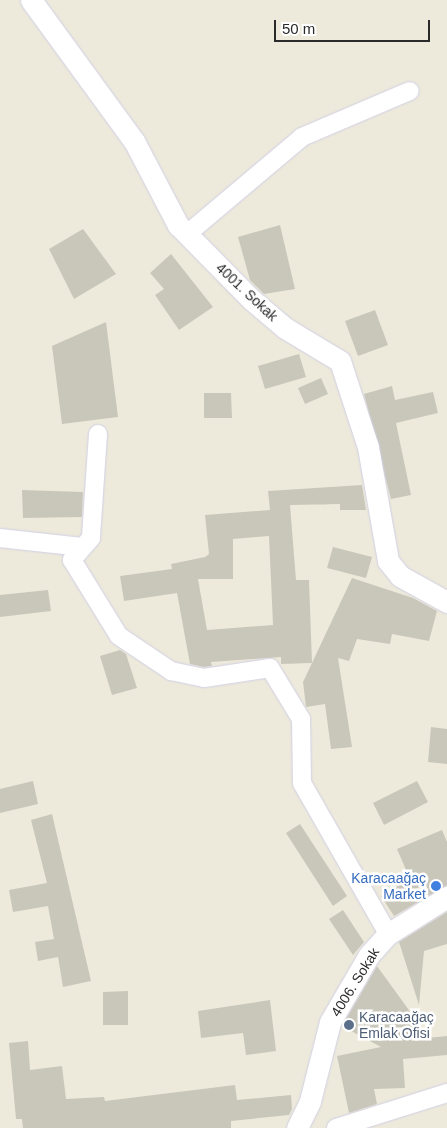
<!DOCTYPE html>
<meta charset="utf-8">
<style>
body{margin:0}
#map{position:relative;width:447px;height:1128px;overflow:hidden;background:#eeeadb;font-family:Arial,sans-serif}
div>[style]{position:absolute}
.building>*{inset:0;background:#c9c7ba}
.roads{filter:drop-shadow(0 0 1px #d1d0e5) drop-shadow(0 0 1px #d1d0e5)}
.minor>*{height:18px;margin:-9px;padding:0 9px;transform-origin:9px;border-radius:9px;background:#fff}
.tertiary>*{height:21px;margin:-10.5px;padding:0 10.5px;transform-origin:10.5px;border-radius:10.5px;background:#fff}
.dots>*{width:14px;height:14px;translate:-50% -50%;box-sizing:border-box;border:2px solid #fff;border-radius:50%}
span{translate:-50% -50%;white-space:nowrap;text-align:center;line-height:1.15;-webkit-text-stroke:5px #fff;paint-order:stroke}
.street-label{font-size:14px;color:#2a2a2a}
.shop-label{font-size:14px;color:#366cbe}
.right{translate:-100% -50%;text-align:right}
.service-label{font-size:14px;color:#4e5e75}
.left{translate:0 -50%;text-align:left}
.scale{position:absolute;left:274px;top:20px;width:156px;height:22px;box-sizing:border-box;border:2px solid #2a2a2a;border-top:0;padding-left:6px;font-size:15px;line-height:18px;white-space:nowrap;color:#2a2a2a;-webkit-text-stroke:4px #fff;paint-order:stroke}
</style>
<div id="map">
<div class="building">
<div style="clip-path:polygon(280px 225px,295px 289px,264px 294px,250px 280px,238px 237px)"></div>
<div style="clip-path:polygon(83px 229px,116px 274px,74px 299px,49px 249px)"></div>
<div style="clip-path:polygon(171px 254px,213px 307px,179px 330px,155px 295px,164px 289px,150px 273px)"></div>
<div style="clip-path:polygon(375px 310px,388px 345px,358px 356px,345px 321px)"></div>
<div style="clip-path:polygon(106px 322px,118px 417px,62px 424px,52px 346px)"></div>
<div style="clip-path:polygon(299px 354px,306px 377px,265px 389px,258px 366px)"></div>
<div style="clip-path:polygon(321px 378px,328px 394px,305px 404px,298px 388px)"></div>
<div style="clip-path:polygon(392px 386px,395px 400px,433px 392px,438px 413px,396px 423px,411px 495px,391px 499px,364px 394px)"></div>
<div style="clip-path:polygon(204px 393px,231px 393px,232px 418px,204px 418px)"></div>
<div style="clip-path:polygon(evenodd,362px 485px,366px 510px,340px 510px,340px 504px,290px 505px,296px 580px,309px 580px,312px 663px,352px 578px,413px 598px,437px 611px,429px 641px,392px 634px,390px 644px,357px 639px,349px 661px,338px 658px,352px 747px,331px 749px,325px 704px,306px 707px,303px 682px,312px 663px,281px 664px,281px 657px,211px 662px,212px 666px,204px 667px,190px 664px,177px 593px,124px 601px,120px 576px,172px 569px,171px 564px,205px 557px,209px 554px,205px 515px,270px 510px,268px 491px,362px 485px,269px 536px,273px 625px,207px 630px,198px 579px,233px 579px,233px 539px,269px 536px)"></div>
<div style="clip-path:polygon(22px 490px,83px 492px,82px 517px,23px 518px)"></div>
<div style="clip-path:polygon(333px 547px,372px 557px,366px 578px,327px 568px)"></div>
<div style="clip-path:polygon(48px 590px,51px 611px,0 617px,0 595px)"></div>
<div style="clip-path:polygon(120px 650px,126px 654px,137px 688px,112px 695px,100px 656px)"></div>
<div style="clip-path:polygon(431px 727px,447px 729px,447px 764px,428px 762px)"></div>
<div style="clip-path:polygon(33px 781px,38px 804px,0 813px,0 789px)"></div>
<div style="clip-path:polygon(417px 781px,428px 802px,384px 825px,373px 803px)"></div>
<div style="clip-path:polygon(52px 814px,91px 981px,63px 987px,58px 957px,38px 961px,35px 942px,54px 939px,48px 906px,13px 912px,9px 890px,47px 883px,31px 820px)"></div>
<div style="clip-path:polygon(300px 824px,347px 896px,333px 906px,286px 833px)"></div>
<div style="clip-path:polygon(442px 830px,447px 842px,447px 885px,394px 916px,381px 896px,410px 879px,397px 849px)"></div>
<div style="clip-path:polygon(343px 910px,364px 942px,353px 955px,329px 919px)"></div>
<div style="clip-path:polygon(447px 912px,447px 944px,424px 951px,419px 1005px,399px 942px)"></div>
<div style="clip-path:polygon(377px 966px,419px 1024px,418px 1039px,447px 1036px,447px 1055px,403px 1059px,405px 1088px,374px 1089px,377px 1104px,349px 1113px,337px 1056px,381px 1047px,342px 1026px)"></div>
<div style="clip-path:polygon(128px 991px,128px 1025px,103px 1025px,103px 992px)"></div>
<div style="clip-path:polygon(270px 1000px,276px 1051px,246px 1055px,243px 1033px,201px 1038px,198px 1011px)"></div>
<div style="clip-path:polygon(28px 1041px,30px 1070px,62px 1066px,66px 1099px,104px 1097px,105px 1101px,235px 1085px,237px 1100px,291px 1095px,292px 1109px,289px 1115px,231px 1121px,231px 1128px,23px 1128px,22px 1119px,16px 1119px,9px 1043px)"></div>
</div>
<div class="roads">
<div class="minor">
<div style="left:187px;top:234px;width:150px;rotate:-40.1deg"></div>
<div style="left:302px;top:137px;width:117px;rotate:-23.1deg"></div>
<div style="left:98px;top:434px;width:104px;rotate:93.9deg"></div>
<div style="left:91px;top:538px;width:29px;rotate:131deg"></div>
<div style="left:72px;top:560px;width:89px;rotate:58.3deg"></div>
<div style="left:119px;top:636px;width:63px;rotate:33.9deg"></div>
<div style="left:171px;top:671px;width:34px;rotate:12deg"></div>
<div style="left:204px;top:678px;width:67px;rotate:-8.6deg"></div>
<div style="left:270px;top:668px;width:60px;rotate:58.7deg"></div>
<div style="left:301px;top:719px;width:64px;rotate:89.1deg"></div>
<div style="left:302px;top:783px;width:174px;rotate:60.3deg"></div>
<div style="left:0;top:538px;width:83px;rotate:6.2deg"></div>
<div style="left:336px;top:1128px;width:116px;rotate:-17.5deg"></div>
</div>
<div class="tertiary">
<div style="left:31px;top:0;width:175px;rotate:53.9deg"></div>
<div style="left:134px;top:141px;width:95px;rotate:62.4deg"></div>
<div style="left:178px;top:225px;width:105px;rotate:45.4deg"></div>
<div style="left:252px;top:300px;width:43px;rotate:40.3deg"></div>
<div style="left:285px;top:328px;width:64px;rotate:31deg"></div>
<div style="left:340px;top:361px;width:90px;rotate:72deg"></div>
<div style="left:368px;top:447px;width:116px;rotate:80deg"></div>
<div style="left:388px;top:561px;width:19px;rotate:51deg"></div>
<div style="left:400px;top:576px;width:54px;rotate:29deg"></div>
<div style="left:297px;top:1128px;width:30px;rotate:-64deg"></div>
<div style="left:310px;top:1101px;width:81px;rotate:-75.8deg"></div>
<div style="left:330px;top:1022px;width:78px;rotate:-59.8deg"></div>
<div style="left:369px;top:955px;width:28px;rotate:-48deg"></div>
<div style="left:388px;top:934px;width:70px;rotate:-32.1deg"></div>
</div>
</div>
<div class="dots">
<div style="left:436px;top:886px;background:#3f7fe0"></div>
<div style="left:349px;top:1025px;background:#5c6f8a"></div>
</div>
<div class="street-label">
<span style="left:247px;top:292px;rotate:43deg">4001. Sokak</span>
<span style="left:355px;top:982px;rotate:-58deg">4006. Sokak</span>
</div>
<div class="shop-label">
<span class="right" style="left:426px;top:886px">Karacaağaç<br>Market</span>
</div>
<div class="service-label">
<span class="left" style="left:359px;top:1025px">Karacaağaç<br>Emlak Ofisi</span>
</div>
<div class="scale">50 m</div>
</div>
